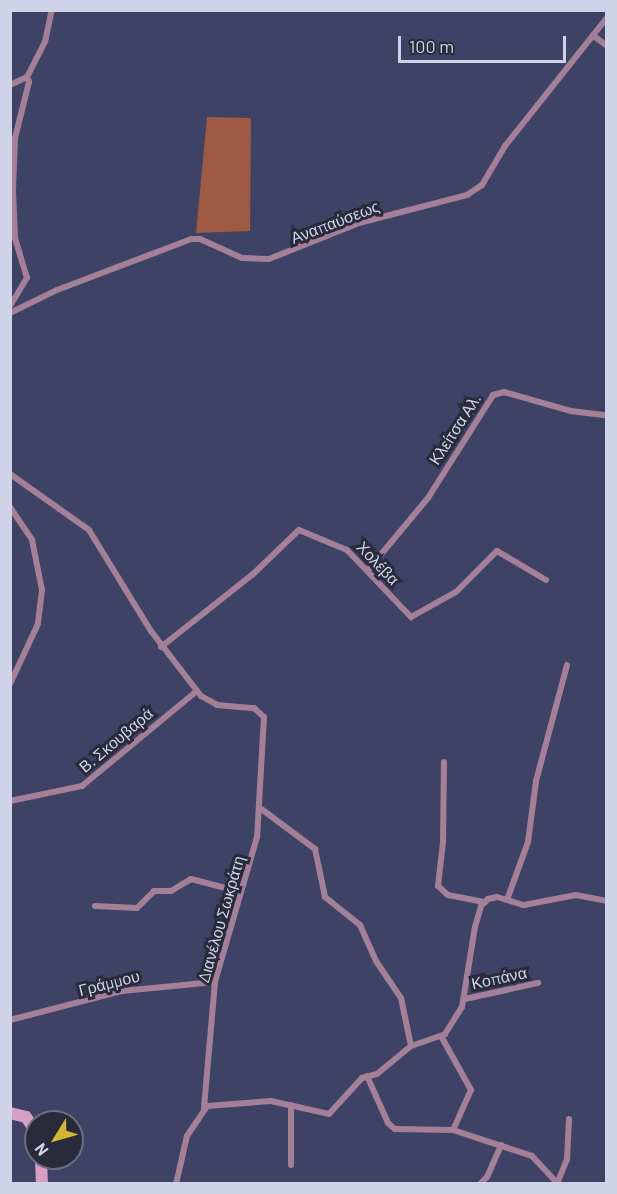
<!DOCTYPE html>
<meta charset="utf-8">
<style>
body{margin:0}
#map{position:relative;width:617px;height:1194px;overflow:hidden;background:#3e4366;font-family:Barlow,sans-serif}
div>[style]{position:absolute}
.green>*{inset:0;background:#9f5a44}
.street>*{height:6px;margin:-3px;padding:0 3px;transform-origin:3px;border-radius:3px;background:#a48098}
.secondary>*{height:12px;margin:-6px;padding:0 6px;transform-origin:6px;border-radius:6px;background:#d89fc6}
span{translate:-50% -50%;white-space:nowrap;text-align:center;line-height:1.15;-webkit-text-stroke:6px #292b3b;paint-order:stroke}
.street-label{font-size:16px;color:#cfd3e8}
.frame{position:absolute;inset:0;border:12px solid #cfd3e8;pointer-events:none}
.north{position:absolute;left:24px;top:1110px;width:60px;height:60px;box-sizing:border-box;background:#292b3b;border:2px solid #6b6e80;border-radius:50%;rotate:233deg;font-size:16px;font-weight:700;line-height:24px;text-align:center;color:#cfd3e8}
.north::after{content:'';display:block;margin:auto;width:21px;height:27px;background:#d0b836;clip-path:polygon(50% 0,100% 100%,50% 72%,0 100%)}
.scale{position:absolute;left:398px;top:36px;width:168px;height:27px;box-sizing:border-box;border:3px solid #cfd3e8;border-top:0;padding-left:8px;font-size:18px;line-height:21px;white-space:nowrap;color:#cfd3e8;-webkit-text-stroke:4px #292b3b;paint-order:stroke}
</style>
<div id="map">
<div class="green">
<div style="clip-path:polygon(207px 117px,251px 118px,250px 231px,196px 233px)"></div>
</div>
<div class="street">
<div style="left:595px;top:37px;width:14px;rotate:36deg"></div>
<div style="left:27px;top:77px;width:39px;rotate:-63deg"></div>
<div style="left:45px;top:42px;width:33px;rotate:-78deg"></div>
<div style="left:10px;top:85px;width:19px;rotate:-25deg"></div>
<div style="left:10px;top:306px;width:33px;rotate:-59deg"></div>
<div style="left:27px;top:278px;width:42px;rotate:-106.7deg"></div>
<div style="left:15px;top:238px;width:48px;rotate:-92.4deg"></div>
<div style="left:13px;top:190px;width:52px;rotate:-87.8deg"></div>
<div style="left:15px;top:138px;width:58px;rotate:-76deg"></div>
<div style="left:29px;top:82px;width:5px;rotate:-112deg"></div>
<div style="left:10px;top:313px;width:52px;rotate:-26.1deg"></div>
<div style="left:57px;top:290px;width:143px;rotate:-20.8deg"></div>
<div style="left:191px;top:239px;width:9px"></div>
<div style="left:200px;top:239px;width:46px;rotate:24.3deg"></div>
<div style="left:242px;top:258px;width:27px;rotate:2deg"></div>
<div style="left:269px;top:259px;width:97px;rotate:-21.8deg"></div>
<div style="left:359px;top:223px;width:112px;rotate:-14.5deg"></div>
<div style="left:467px;top:195px;width:18px;rotate:-34deg"></div>
<div style="left:482px;top:185px;width:45px;rotate:-59.5deg"></div>
<div style="left:505px;top:146px;width:162px;rotate:-51.5deg"></div>
<div style="left:10px;top:474px;width:97px;rotate:35.3deg"></div>
<div style="left:89px;top:530px;width:119px;rotate:58.5deg"></div>
<div style="left:151px;top:631px;width:82px;rotate:52.4deg"></div>
<div style="left:201px;top:696px;width:18px;rotate:29deg"></div>
<div style="left:217px;top:705px;width:37px;rotate:5deg"></div>
<div style="left:254px;top:708px;width:13px;rotate:42deg"></div>
<div style="left:264px;top:717px;width:120px;rotate:93.3deg"></div>
<div style="left:257px;top:837px;width:151px;rotate:106.2deg"></div>
<div style="left:215px;top:982px;width:126px;rotate:95deg"></div>
<div style="left:10px;top:507px;width:40px;rotate:56deg"></div>
<div style="left:32px;top:540px;width:51px;rotate:78.7deg"></div>
<div style="left:42px;top:590px;width:34px;rotate:97deg"></div>
<div style="left:38px;top:624px;width:66px;rotate:115deg"></div>
<div style="left:368px;top:570px;width:94px;rotate:-50.2deg"></div>
<div style="left:428px;top:498px;width:122px;rotate:-57.7deg"></div>
<div style="left:493px;top:395px;width:11px;rotate:-15deg"></div>
<div style="left:504px;top:392px;width:70px;rotate:15.8deg"></div>
<div style="left:571px;top:411px;width:35px;rotate:7deg"></div>
<div style="left:161px;top:647px;width:116px;rotate:-38.4deg"></div>
<div style="left:252px;top:575px;width:65px;rotate:-43.8deg"></div>
<div style="left:299px;top:530px;width:52px;rotate:22.6deg"></div>
<div style="left:347px;top:550px;width:93px;rotate:46.3deg"></div>
<div style="left:411px;top:617px;width:51px;rotate:-29.1deg"></div>
<div style="left:456px;top:592px;width:58px;rotate:-45deg"></div>
<div style="left:497px;top:551px;width:57px;rotate:30.6deg"></div>
<div style="left:444px;top:762px;width:80px;rotate:90.7deg"></div>
<div style="left:443px;top:842px;width:44px;rotate:96.5deg"></div>
<div style="left:438px;top:886px;width:13px;rotate:42deg"></div>
<div style="left:448px;top:895px;width:38px;rotate:11deg"></div>
<div style="left:10px;top:801px;width:74px;rotate:-11.8deg"></div>
<div style="left:82px;top:786px;width:149px;rotate:-39.6deg"></div>
<div style="left:260px;top:808px;width:69px;rotate:36.7deg"></div>
<div style="left:315px;top:849px;width:49px;rotate:78.2deg"></div>
<div style="left:325px;top:897px;width:45px;rotate:38.7deg"></div>
<div style="left:360px;top:925px;width:39px;rotate:66deg"></div>
<div style="left:376px;top:961px;width:45px;rotate:56deg"></div>
<div style="left:401px;top:998px;width:49px;rotate:78.2deg"></div>
<div style="left:507px;top:900px;width:62px;rotate:-70.1deg"></div>
<div style="left:528px;top:842px;width:62px;rotate:-82.5deg"></div>
<div style="left:536px;top:781px;width:120px;rotate:-75deg"></div>
<div style="left:95px;top:906px;width:42px;rotate:2.7deg"></div>
<div style="left:137px;top:908px;width:24px;rotate:-45deg"></div>
<div style="left:154px;top:891px;width:17px"></div>
<div style="left:171px;top:891px;width:23px;rotate:-31deg"></div>
<div style="left:191px;top:879px;width:52px;rotate:14.6deg"></div>
<div style="left:465px;top:999px;width:75px;rotate:-12.4deg"></div>
<div style="left:10px;top:1020px;width:116px;rotate:-14.5deg"></div>
<div style="left:122px;top:991px;width:93px;rotate:-5.5deg"></div>
<div style="left:441px;top:1036px;width:62px;rotate:60.9deg"></div>
<div style="left:471px;top:1090px;width:44px;rotate:114.2deg"></div>
<div style="left:453px;top:1130px;width:83px;rotate:18.2deg"></div>
<div style="left:532px;top:1156px;width:38px;rotate:47deg"></div>
<div style="left:367px;top:1076px;width:51px;rotate:65.9deg"></div>
<div style="left:388px;top:1123px;width:9px;rotate:41deg"></div>
<div style="left:395px;top:1129px;width:58px;rotate:1deg"></div>
<div style="left:291px;top:1105px;width:60px;rotate:90deg"></div>
<div style="left:176px;top:1184px;width:49px;rotate:-77.1deg"></div>
<div style="left:187px;top:1136px;width:36px;rotate:-56deg"></div>
<div style="left:207px;top:1106px;width:64px;rotate:-4.5deg"></div>
<div style="left:271px;top:1101px;width:59px;rotate:12.6deg"></div>
<div style="left:329px;top:1114px;width:49px;rotate:-47.5deg"></div>
<div style="left:362px;top:1078px;width:16px;rotate:-15deg"></div>
<div style="left:377px;top:1074px;width:44px;rotate:-39.5deg"></div>
<div style="left:411px;top:1046px;width:36px;rotate:-19deg"></div>
<div style="left:445px;top:1034px;width:32px;rotate:-58deg"></div>
<div style="left:462px;top:1007px;width:81px;rotate:-80.8deg"></div>
<div style="left:475px;top:927px;width:22px;rotate:-74deg"></div>
<div style="left:481px;top:906px;width:10px;rotate:-45deg"></div>
<div style="left:488px;top:899px;width:9px;rotate:-13deg"></div>
<div style="left:497px;top:897px;width:28px;rotate:17deg"></div>
<div style="left:524px;top:905px;width:53px;rotate:-10.9deg"></div>
<div style="left:576px;top:895px;width:31px;rotate:11deg"></div>
<div style="left:480px;top:1184px;width:10px;rotate:-45deg"></div>
<div style="left:487px;top:1177px;width:35px;rotate:-66deg"></div>
<div style="left:557px;top:1184px;width:27px;rotate:-68deg"></div>
<div style="left:567px;top:1159px;width:40px;rotate:-87.1deg"></div>
</div>
<div class="secondary">
<div style="left:10px;top:1113px;width:16px;rotate:14deg"></div>
<div style="left:26px;top:1117px;width:18px;rotate:56deg"></div>
<div style="left:41px;top:1158px;width:26px;rotate:88deg"></div>
</div>
<div class="street-label">
<span style="left:335px;top:222px;rotate:-21deg">Αναπαύσεως</span>
<span style="left:455px;top:429px;rotate:-57deg">Κλείτσα Αλ.</span>
<span style="left:378px;top:563px;rotate:46deg">Χολέβα</span>
<span style="left:116px;top:740px;rotate:-40deg">Β. Σκουβαρά</span>
<span style="left:221px;top:919px;rotate:-74deg">Διανέλου Σωκράτη</span>
<span style="left:499px;top:978px;rotate:-12deg">Κοπάνα</span>
<span style="left:109px;top:983px;rotate:-14deg">Γράμμου</span>
</div>
<div class="frame"></div>
<div class="north">N</div>
<div class="scale">100 m</div>
</div>
